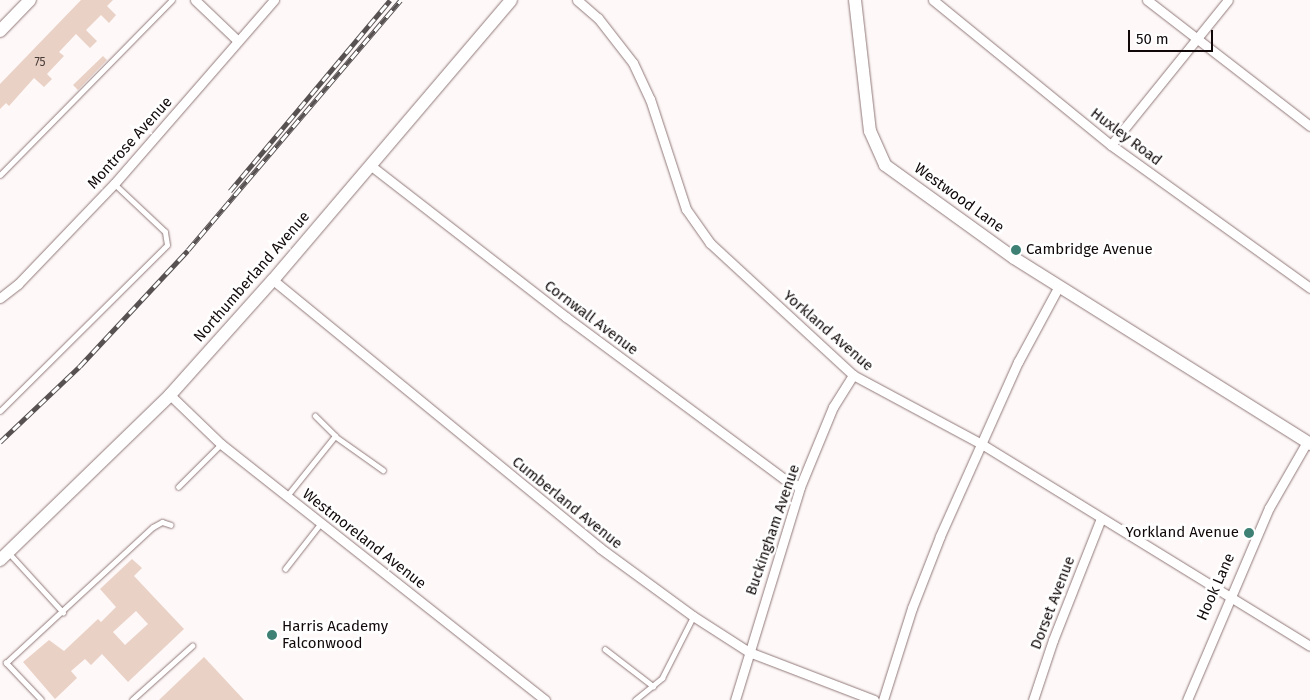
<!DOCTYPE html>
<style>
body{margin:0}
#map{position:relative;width:1310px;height:700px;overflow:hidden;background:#fef8f8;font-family:"Fira Sans",sans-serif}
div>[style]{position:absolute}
.building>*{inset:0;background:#ead1c5}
.roads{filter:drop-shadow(0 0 1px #917879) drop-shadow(0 0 1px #917879)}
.lane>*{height:4.5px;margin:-2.25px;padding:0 2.25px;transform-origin:2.25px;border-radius:2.25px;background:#fff}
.street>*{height:9px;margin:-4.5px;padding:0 4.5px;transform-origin:4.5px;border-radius:4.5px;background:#fff}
.secondary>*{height:12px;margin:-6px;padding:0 6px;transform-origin:6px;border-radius:6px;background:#fff}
.rail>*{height:5px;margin-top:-2.5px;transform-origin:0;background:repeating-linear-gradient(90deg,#fff 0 9px,#585151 0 18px);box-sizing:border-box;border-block:1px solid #585151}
.dots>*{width:14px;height:14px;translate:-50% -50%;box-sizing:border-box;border:2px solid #fff;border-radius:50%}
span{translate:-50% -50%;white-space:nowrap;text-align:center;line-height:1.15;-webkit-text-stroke:5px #fff;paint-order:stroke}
.number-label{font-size:12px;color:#473b38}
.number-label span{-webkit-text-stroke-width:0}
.street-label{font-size:15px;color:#110909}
.poi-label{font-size:15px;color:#110909}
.left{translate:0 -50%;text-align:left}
.right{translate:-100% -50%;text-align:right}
.scale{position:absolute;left:1128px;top:30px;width:85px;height:22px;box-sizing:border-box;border:2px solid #110909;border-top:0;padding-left:6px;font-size:15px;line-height:18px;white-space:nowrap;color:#110909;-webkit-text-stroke:4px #fff;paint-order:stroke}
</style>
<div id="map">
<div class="building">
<div style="clip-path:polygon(81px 0,113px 0,107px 6px,116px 15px,109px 23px,101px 15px,86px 30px,97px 41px,90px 48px,76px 34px,59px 52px,64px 56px,47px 74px,52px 79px,44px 87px,34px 78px,9px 106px,6px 103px,0 109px,0 84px)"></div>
<div style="clip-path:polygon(103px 56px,107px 60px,78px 90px,73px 85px)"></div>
<div style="clip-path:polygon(evenodd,132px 559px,142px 568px,134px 576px,184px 629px,128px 682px,102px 654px,91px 665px,85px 659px,71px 671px,77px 678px,55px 699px,23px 662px,49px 640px,64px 651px,98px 619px,101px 622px,116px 607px,100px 589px,132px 559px,136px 611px,148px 624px,125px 645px,113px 632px,136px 611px)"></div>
<div style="clip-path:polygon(204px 657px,244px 700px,159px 700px)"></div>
</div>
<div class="roads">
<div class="lane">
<div style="left:0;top:175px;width:245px;rotate:-45.5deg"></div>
<div style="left:0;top:411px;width:235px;rotate:-44.8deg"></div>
<div style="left:167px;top:245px;width:13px;rotate:-99deg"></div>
<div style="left:165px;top:232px;width:70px;rotate:-136.7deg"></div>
<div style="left:335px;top:436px;width:59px;rotate:35.3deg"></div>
<div style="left:178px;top:487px;width:61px;rotate:-45deg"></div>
<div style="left:287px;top:496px;width:77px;rotate:-51.3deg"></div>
<div style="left:335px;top:436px;width:28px;rotate:-135deg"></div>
<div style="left:10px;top:554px;width:79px;rotate:47.6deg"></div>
<div style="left:285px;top:569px;width:58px;rotate:-52deg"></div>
<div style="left:605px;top:649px;width:61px;rotate:37.6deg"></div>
<div style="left:41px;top:700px;width:51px;rotate:-133.4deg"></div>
<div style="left:6px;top:663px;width:200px;rotate:-42.8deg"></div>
<div style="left:153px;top:527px;width:10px;rotate:-29deg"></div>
<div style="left:162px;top:522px;width:9px;rotate:18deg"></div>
<div style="left:132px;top:700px;width:81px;rotate:-42deg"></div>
<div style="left:635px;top:700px;width:35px;rotate:-39deg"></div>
<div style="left:662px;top:678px;width:68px;rotate:-63.1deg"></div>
</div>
<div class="street">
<div style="left:195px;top:0;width:59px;rotate:43.6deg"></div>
<div style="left:577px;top:0;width:28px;rotate:41deg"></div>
<div style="left:598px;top:18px;width:57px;rotate:52.1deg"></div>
<div style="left:633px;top:63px;width:40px;rotate:65deg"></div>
<div style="left:650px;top:99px;width:116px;rotate:71.9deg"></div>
<div style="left:686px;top:209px;width:42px;rotate:54.8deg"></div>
<div style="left:710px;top:243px;width:195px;rotate:42.7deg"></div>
<div style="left:853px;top:375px;width:144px;rotate:28.2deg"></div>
<div style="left:980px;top:443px;width:387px;rotate:31.6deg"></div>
<div style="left:933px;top:0;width:230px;rotate:39.2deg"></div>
<div style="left:1111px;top:145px;width:245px;rotate:35.7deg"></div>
<div style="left:1147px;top:0;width:206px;rotate:37.7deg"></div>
<div style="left:1111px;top:145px;width:186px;rotate:-51.1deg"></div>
<div style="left:370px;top:165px;width:248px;rotate:37.8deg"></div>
<div style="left:566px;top:317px;width:270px;rotate:36.6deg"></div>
<div style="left:783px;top:478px;width:19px;rotate:28deg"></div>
<div style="left:273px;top:280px;width:423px;rotate:39.3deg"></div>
<div style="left:600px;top:548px;width:115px;rotate:36.2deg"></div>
<div style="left:693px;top:616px;width:67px;rotate:32.7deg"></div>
<div style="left:749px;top:652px;width:134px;rotate:21deg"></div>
<div style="left:0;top:298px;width:23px;rotate:-38deg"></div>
<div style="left:18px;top:284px;width:139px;rotate:-46.2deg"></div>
<div style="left:114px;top:184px;width:244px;rotate:-49deg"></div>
<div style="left:170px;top:395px;width:71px;rotate:43.9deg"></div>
<div style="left:221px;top:444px;width:413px;rotate:38.3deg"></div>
<div style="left:735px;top:700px;width:223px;rotate:-73deg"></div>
<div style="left:800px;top:487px;width:87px;rotate:-67.6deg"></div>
<div style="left:833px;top:407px;width:38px;rotate:-58deg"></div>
<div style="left:883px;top:700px;width:96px;rotate:-72.5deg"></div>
<div style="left:912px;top:608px;width:77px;rotate:-68.7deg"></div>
<div style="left:940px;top:536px;width:191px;rotate:-65.9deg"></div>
<div style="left:1018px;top:362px;width:86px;rotate:-61.7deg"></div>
<div style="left:1033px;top:700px;width:63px;rotate:-71.6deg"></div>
<div style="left:1053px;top:640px;width:131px;rotate:-68.5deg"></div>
<div style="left:1187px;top:700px;width:209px;rotate:-66.9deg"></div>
<div style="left:1269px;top:508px;width:76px;rotate:-60.1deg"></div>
</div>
<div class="secondary">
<div style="left:855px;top:0;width:132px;rotate:83.5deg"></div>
<div style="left:870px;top:131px;width:37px;rotate:66deg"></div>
<div style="left:885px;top:165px;width:159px;rotate:35.8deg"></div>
<div style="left:1014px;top:258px;width:350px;rotate:32.1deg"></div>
<div style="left:0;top:31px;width:43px;rotate:-45.9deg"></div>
<div style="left:0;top:560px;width:237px;rotate:-44.1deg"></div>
<div style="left:170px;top:395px;width:154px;rotate:-48.2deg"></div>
<div style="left:273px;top:280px;width:367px;rotate:-49.6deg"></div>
</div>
</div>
<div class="rail">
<div style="left:230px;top:191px;width:249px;rotate:-50deg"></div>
<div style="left:0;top:442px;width:110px;rotate:-43.5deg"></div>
<div style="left:80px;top:366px;width:158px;rotate:-47deg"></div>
<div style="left:188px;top:250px;width:328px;rotate:-49.6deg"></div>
</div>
<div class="dots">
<div style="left:1016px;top:250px;background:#3e8174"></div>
<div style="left:1249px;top:533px;background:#3e8174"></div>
<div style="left:272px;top:635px;background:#3e8174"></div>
</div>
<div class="number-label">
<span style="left:40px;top:63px">75</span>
</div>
<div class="street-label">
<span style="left:1126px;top:137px;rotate:37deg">Huxley Road</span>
<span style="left:130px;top:143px;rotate:-48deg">Montrose Avenue</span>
<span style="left:959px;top:198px;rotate:36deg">Westwood Lane</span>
<span style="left:252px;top:277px;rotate:-49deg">Northumberland Avenue</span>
<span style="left:591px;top:318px;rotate:37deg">Cornwall Avenue</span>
<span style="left:828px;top:331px;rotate:41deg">Yorkland Avenue</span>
<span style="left:567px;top:503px;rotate:39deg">Cumberland Avenue</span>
<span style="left:773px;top:530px;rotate:-71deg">Buckingham Avenue</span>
<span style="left:364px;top:539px;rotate:38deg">Westmoreland Avenue</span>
<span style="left:1216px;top:587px;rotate:-66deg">Hook Lane</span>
<span style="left:1053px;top:603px;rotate:-69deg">Dorset Avenue</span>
</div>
<div class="poi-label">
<span class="left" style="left:1026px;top:250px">Cambridge Avenue</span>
<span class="right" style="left:1239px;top:533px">Yorkland Avenue</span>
<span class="left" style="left:282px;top:635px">Harris Academy<br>Falconwood</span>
</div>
<div class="scale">50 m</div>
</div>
